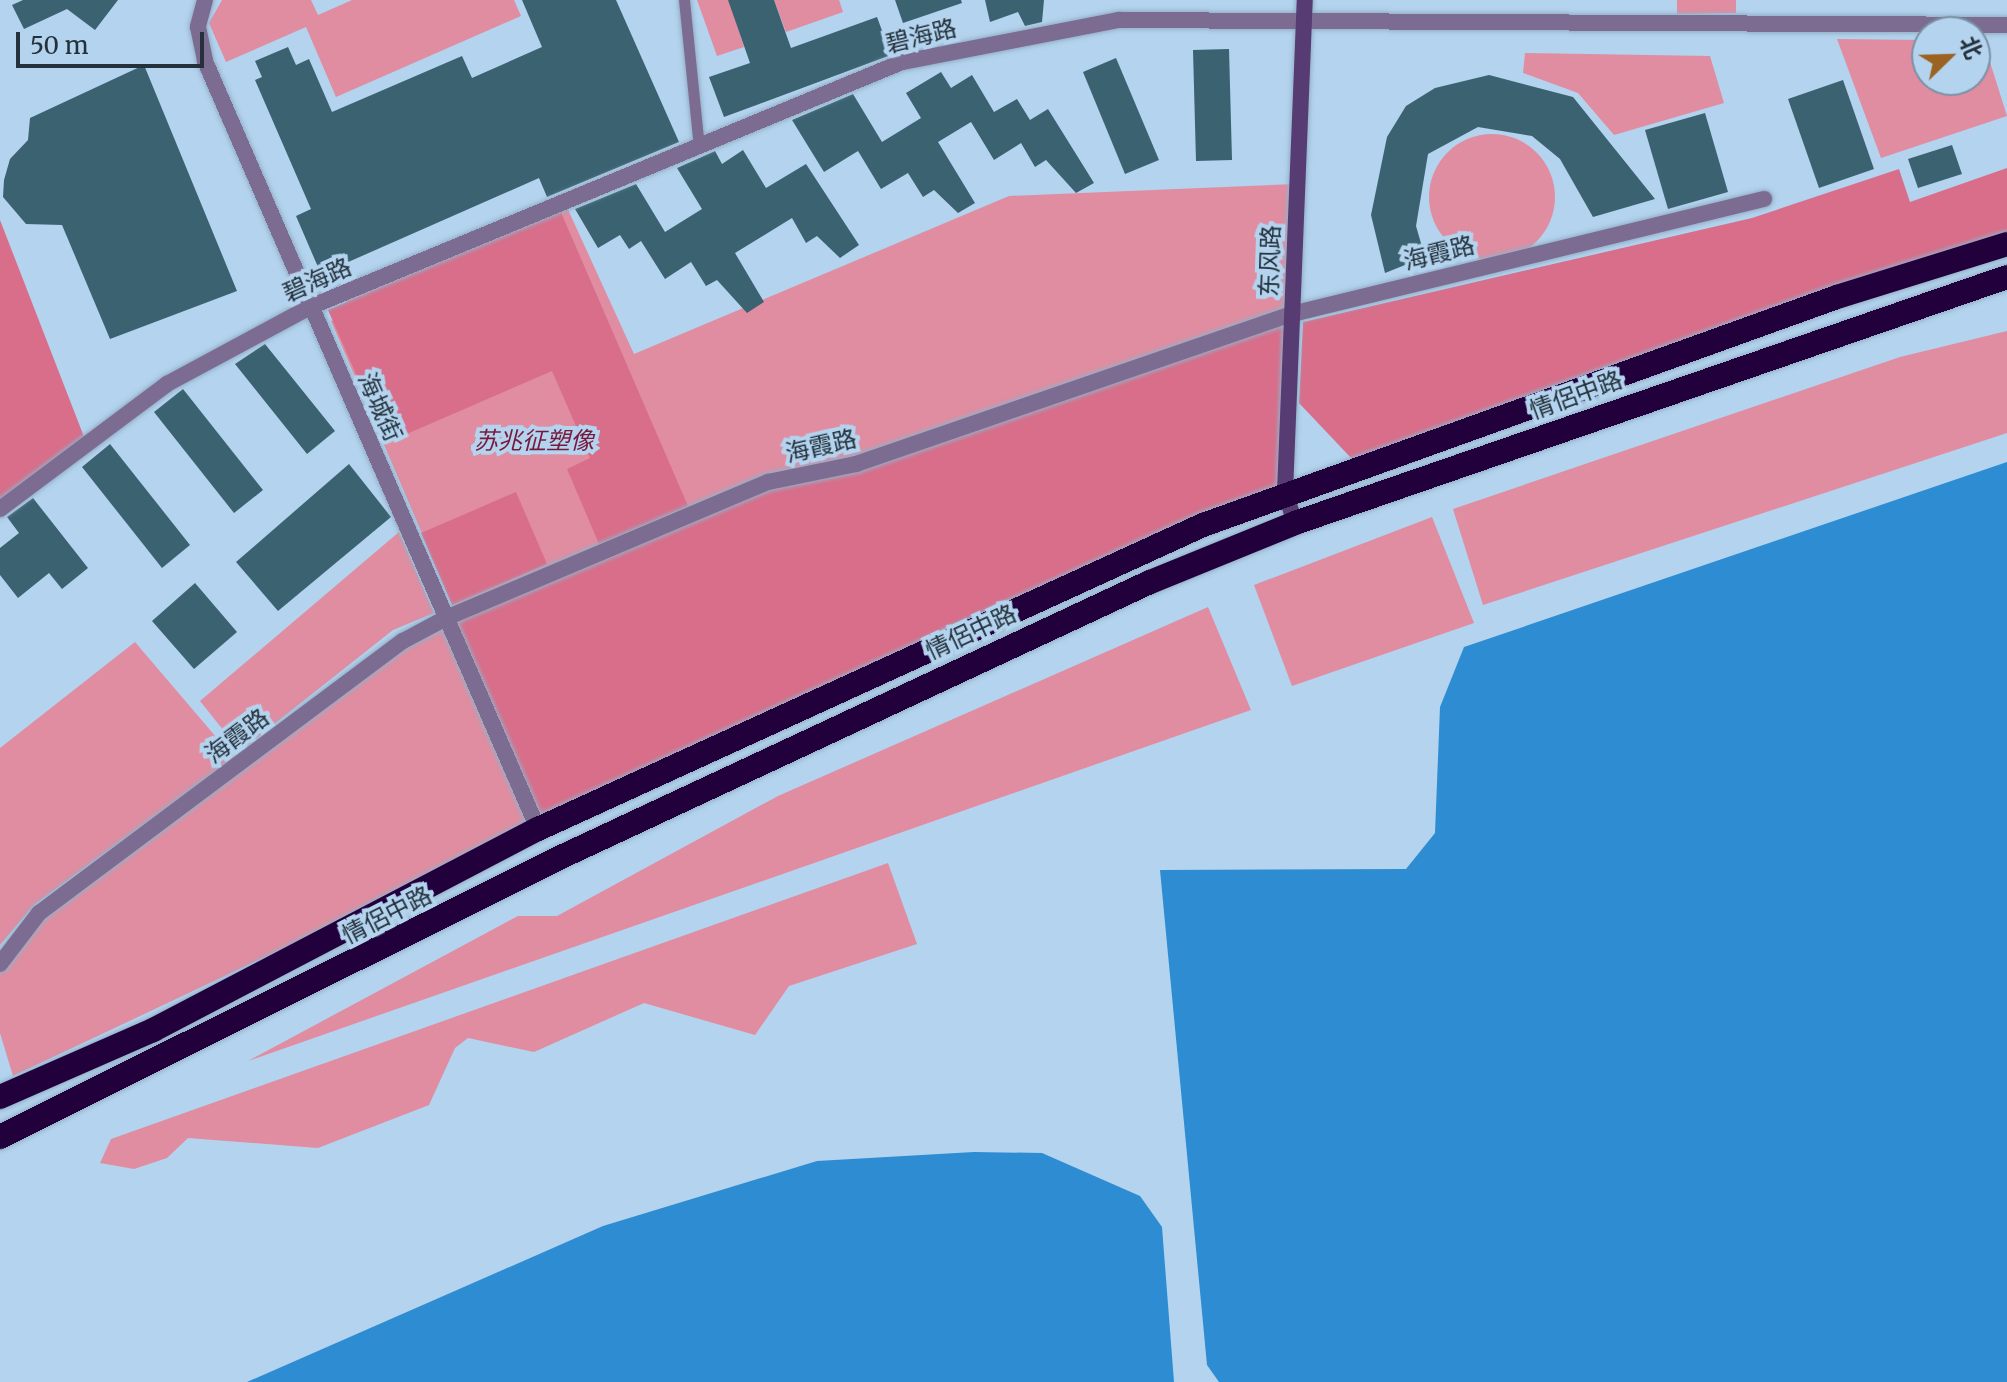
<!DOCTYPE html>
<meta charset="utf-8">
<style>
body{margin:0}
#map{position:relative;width:2007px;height:1382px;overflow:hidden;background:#b3d3ee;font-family:Merriweather,"Noto Sans SC",serif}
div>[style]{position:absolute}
.green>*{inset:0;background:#e08da1}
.round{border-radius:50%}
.forest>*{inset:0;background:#d86e8a}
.water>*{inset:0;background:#2e8dd2}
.building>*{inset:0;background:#3b6271}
.roads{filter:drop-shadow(0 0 2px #94afc7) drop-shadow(0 0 2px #94afc7)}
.lane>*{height:11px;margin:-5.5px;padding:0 5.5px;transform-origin:5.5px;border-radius:5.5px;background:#7c6c91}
.street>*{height:16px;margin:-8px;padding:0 8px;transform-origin:8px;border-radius:8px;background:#7c6c91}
.secondary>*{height:16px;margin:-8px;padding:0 8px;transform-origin:8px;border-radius:8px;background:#563c72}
.highway>*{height:24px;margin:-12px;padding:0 12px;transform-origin:12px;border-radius:12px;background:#22003c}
span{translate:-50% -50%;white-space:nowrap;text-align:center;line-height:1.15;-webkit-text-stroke:8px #b3d3ee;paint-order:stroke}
.street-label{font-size:24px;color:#24313b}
.park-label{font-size:24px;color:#78183b;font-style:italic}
.north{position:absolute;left:1911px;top:16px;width:80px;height:80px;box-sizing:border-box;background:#b3d3ee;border:2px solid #7a92a6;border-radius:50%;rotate:67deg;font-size:22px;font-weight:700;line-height:32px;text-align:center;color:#24313b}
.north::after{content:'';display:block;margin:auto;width:28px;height:36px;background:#9c6221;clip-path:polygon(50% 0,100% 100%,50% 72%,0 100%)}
.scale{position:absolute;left:16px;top:32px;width:188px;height:36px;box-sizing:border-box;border:4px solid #24313b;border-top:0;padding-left:10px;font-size:24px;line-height:28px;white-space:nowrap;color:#24313b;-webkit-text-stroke:6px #b3d3ee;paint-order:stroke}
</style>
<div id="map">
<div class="green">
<div style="clip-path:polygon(222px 0,311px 0,318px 15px,352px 0,514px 0,521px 16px,336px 97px,306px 27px,226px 62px,209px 23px)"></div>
<div style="clip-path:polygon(697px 0,729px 0,744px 47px,717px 56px)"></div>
<div style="clip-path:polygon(774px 0,839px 0,843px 12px,786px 32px)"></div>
<div style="clip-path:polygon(1677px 0,1736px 0,1736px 13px,1677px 14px)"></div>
<div style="clip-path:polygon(1837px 39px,1927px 40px,1927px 80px,1975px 80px,1975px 40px,1983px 40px,2007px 116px,1881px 158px)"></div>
<div style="clip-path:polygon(1525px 53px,1710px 56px,1724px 103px,1614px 135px,1578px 93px,1523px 73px)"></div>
<div class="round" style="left:1429px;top:134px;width:126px;height:126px"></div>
<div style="clip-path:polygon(1296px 184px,1291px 314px,456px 613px,331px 321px,345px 315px,347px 299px,565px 203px,634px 354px,1009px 196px)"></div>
<div style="clip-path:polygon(2007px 331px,2007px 433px,1483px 605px,1453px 509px,1900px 357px)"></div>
<div style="clip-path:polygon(1432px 517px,1474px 623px,1292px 686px,1254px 585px)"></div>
<div style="clip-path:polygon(399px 532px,434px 613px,393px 630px,240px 751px,200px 701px)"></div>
<div style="clip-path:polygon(1208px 607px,1251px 710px,248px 1061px,518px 916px,557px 916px,778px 796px)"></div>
<div style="clip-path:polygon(445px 619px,536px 829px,13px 1076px,0 1033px,0 968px,40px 915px)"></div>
<div style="clip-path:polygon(135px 642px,234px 758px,34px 905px,0 945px,0 748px)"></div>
<div style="clip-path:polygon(888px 863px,917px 944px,789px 986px,755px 1035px,644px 1003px,534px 1052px,468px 1038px,455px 1048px,429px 1105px,318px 1148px,188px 1138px,167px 1158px,134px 1169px,100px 1163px,111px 1139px)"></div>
</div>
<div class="forest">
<div style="clip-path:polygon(2007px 168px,2007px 242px,1353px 460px,1299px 403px,1303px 322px,1752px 218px,1899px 169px,1910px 202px)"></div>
<div style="clip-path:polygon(560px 210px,688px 506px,599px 544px,567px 469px,590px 458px,552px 371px,386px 443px,328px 310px)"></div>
<div style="clip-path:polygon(0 220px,86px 442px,0 506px)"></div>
<div style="clip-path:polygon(1290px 317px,1284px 491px,540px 826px,448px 618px,769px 485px)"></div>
<div style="clip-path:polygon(516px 492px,547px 564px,452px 605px,421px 533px)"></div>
</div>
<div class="water">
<div style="clip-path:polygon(2007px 462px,2007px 1382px,1219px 1382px,1207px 1365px,1160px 870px,1406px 869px,1435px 833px,1440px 707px,1464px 647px)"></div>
<div style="clip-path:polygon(974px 1152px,1042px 1153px,1140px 1196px,1162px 1227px,1174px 1382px,247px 1382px,603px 1226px,817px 1161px)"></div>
</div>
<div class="building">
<div style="clip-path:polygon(23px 0,118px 0,95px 30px,67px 9px,24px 29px,12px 5px)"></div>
<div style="clip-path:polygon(522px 0,616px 0,679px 142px,547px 197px,539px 178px,321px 274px,296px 216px,311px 209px,255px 80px,262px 77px,255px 61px,288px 47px,296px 65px,309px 59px,332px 112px,462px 56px,472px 78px,542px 47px)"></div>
<div style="clip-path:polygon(728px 0,774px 0,791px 48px,877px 17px,891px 55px,724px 117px,709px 77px,750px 63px)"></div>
<div style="clip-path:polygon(895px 0,961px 0,962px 3px,903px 23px)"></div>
<div style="clip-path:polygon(985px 0,1044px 0,1042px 22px,1025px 26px,1018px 12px,990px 22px)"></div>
<div style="clip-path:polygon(1229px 49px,1232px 160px,1196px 161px,1193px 50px)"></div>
<div style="clip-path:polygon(1116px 58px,1159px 160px,1125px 174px,1083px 72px)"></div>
<div style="clip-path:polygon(144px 65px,237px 291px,110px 339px,62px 225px,26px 224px,3px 197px,4px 180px,10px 159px,28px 140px,30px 118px)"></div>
<div style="clip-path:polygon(941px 72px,951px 88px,972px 75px,994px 112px,1017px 99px,1030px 120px,1048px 109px,1094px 183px,1076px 193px,1046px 160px,1035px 167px,1021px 143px,994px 160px,971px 122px,938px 142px,975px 203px,958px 213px,934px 190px,923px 197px,908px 173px,881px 189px,858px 151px,824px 172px,792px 120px,853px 94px,882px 142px,921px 118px,906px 93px)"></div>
<div style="clip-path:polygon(1489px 75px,1573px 97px,1655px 199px,1593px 217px,1560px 159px,1532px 136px,1478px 127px,1428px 154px,1416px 226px,1425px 257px,1385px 273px,1371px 215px,1387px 137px,1406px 106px,1435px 88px)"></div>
<div style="clip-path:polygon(1843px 80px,1874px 169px,1819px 188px,1788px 99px)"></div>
<div style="clip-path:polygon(1705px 113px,1728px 192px,1668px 209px,1645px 130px)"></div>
<div style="clip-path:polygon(1952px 145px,1962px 174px,1918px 188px,1908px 159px)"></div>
<div style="clip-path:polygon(743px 150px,766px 188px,806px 164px,859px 245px,840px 258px,817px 236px,806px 243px,792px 218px,735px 253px,764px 302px,747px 313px,717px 280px,706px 286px,691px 262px,665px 279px,641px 241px,629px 249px,620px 235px,598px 248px,575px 209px,636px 184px,665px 232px,702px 209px,677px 168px,715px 151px,722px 164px)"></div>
<div style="clip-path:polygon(265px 344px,335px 431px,307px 454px,235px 364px)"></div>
<div style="clip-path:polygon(183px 389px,263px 490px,234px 513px,154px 412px)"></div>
<div style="clip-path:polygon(110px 444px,190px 545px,162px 568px,82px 467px)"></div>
<div style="clip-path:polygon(349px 464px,391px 517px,278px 611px,236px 562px)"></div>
<div style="clip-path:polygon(33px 498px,88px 568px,62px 589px,49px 573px,18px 598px,0 575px,0 548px,19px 533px,7px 517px)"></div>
<div style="clip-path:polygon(195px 583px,237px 632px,194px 669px,152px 621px)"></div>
</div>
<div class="roads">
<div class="lane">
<div style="left:684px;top:0;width:148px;rotate:84.2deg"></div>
</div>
<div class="street">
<div style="left:205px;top:0;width:28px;rotate:105deg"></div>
<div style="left:198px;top:27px;width:35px;rotate:78deg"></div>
<div style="left:205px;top:61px;width:837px;rotate:66.56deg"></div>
<div style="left:0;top:509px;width:209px;rotate:-36.8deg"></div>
<div style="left:167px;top:384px;width:162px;rotate:-28.3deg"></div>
<div style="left:310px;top:307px;width:641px;rotate:-22.48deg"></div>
<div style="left:902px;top:62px;width:221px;rotate:-11deg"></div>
<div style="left:1119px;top:20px;width:888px;rotate:0.32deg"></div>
<div style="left:0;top:964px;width:64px;rotate:-52.6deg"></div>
<div style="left:39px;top:913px;width:454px;rotate:-36.8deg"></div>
<div style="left:403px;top:641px;width:49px;rotate:-28.1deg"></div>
<div style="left:446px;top:618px;width:350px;rotate:-22.9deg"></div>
<div style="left:768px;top:482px;width:90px;rotate:-11.6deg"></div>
<div style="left:856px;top:464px;width:461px;rotate:-19deg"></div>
<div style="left:1292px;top:314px;width:486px;rotate:-13.7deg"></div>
</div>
<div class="secondary">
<div style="left:1295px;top:523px;width:33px;rotate:-108deg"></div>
<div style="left:1285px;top:492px;width:492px;rotate:-87.7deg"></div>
</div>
<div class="highway">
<div style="left:0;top:1097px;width:167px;rotate:-23.6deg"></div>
<div style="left:153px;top:1030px;width:434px;rotate:-27.6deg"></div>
<div style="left:538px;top:829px;width:731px;rotate:-24.57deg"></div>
<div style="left:1203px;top:525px;width:674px;rotate:-19.78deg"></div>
<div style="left:1837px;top:297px;width:178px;rotate:-17.3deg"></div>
<div style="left:0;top:1137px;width:627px;rotate:-26.52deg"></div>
<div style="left:561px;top:857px;width:650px;rotate:-25.03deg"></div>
<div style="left:1150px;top:582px;width:157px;rotate:-22.1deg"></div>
<div style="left:1295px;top:523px;width:753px;rotate:-19.06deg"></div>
</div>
</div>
<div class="street-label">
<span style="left:921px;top:36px;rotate:-14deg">碧海路</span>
<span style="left:1439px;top:253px;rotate:-14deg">海霞路</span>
<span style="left:1270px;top:261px;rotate:-88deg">东风路</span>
<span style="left:317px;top:280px;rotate:-24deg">碧海路</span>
<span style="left:1576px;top:395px;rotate:-20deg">情侶中路</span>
<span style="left:380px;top:407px;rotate:66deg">海城街</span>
<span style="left:821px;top:446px;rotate:-13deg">海霞路</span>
<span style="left:971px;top:632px;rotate:-25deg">情侶中路</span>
<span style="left:237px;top:736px;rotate:-37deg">海霞路</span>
<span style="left:387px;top:915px;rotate:-27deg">情侶中路</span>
</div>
<div class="park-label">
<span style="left:534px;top:441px">苏兆征塑像</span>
</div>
<div class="north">北</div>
<div class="scale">50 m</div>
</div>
